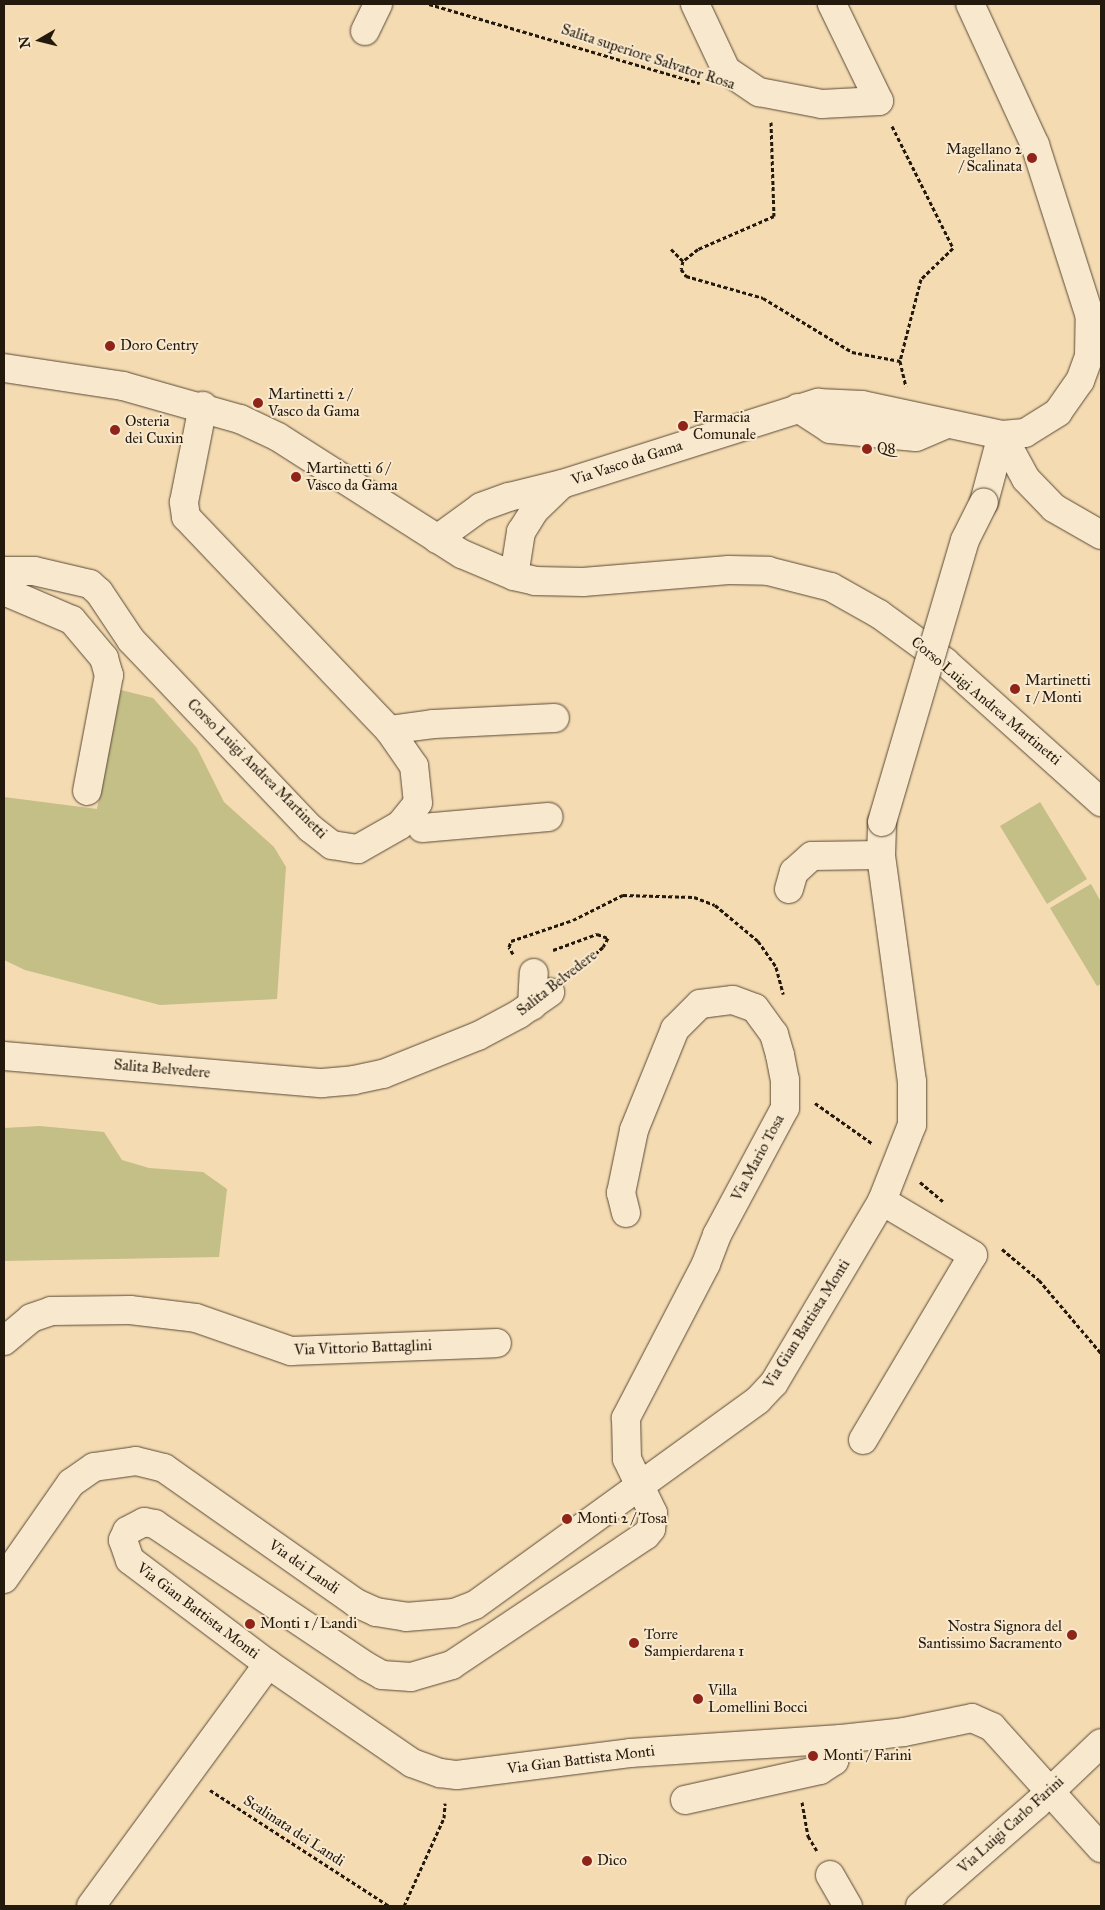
<!DOCTYPE html>
<style>
body{margin:0}
#map{position:relative;width:1105px;height:1910px;overflow:hidden;background:#f5dbb2;font-family:"IM FELL Great Primer",serif}
div>[style]{position:absolute}
.green>*{inset:0;background:#c4be87}
.path>*{height:3px;margin-top:-1.5px;transform-origin:0;background:repeating-linear-gradient(90deg,#23190d 0 4px,transparent 0 6.5px)}
.roads{filter:drop-shadow(0 0 1px #584a36) drop-shadow(0 0 1px #584a36)}
.minor>*{height:28px;margin:-14px;padding:0 14px;transform-origin:14px;border-radius:14px;background:#f8e8cd}
.bridges{filter:drop-shadow(0 0 1px #584a36) drop-shadow(0 0 1px #584a36)}
.minor-bridge>*{height:28px;margin:-14px;padding:0 14px;transform-origin:14px;border-radius:14px;background:#f8e8cd}
.dots>*{width:14px;height:14px;translate:-50% -50%;box-sizing:border-box;border:2px solid #f8e8cd;border-radius:50%}
span{translate:-50% -50%;white-space:nowrap;text-align:center;line-height:1.15;-webkit-text-stroke:4px #f8e8cd;paint-order:stroke}
.street-label{font-size:15px;color:#23190d}
.poi-label{font-size:15px;color:#23190d}
.right{translate:-100% -50%;text-align:right}
.left{translate:0 -50%;text-align:left}
.frame{position:absolute;inset:0;border:5px solid #23190d;pointer-events:none}
.north{position:absolute;left:15px;top:15px;width:50px;height:50px;-webkit-text-stroke:4px #f8e8cd;paint-order:stroke;rotate:262deg;font-size:14px;font-weight:700;line-height:20px;text-align:center;color:#23190d}
.north::after{content:'';display:block;margin:auto;width:18px;height:22px;background:#23190d;clip-path:polygon(50% 0,100% 100%,50% 72%,0 100%)}
</style>
<div id="map">
<div class="green">
<div style="clip-path:polygon(121px 690px,153px 698px,197px 748px,224px 802px,274px 847px,286px 867px,277px 999px,160px 1005px,25px 970px,4px 960px,4px 797px,97px 809px)"></div>
<div style="clip-path:polygon(1040px 802px,1087px 879px,1047px 904px,1000px 826px)"></div>
<div style="clip-path:polygon(1091px 884px,1101px 902px,1101px 984px,1097px 986px,1050px 908px)"></div>
<div style="clip-path:polygon(40px 1126px,104px 1132px,122px 1160px,149px 1168px,203px 1172px,227px 1189px,219px 1257px,4px 1261px,4px 1128px)"></div>
</div>
<div class="path">
<div style="left:429px;top:4px;width:282px;rotate:16.3deg"></div>
<div style="left:771px;top:122px;width:94px;rotate:88.2deg"></div>
<div style="left:774px;top:216px;width:83px;rotate:156.5deg"></div>
<div style="left:698px;top:249px;width:19px;rotate:141deg"></div>
<div style="left:683px;top:261px;width:8px;rotate:104deg"></div>
<div style="left:681px;top:269px;width:9px;rotate:54deg"></div>
<div style="left:686px;top:276px;width:80px;rotate:15.9deg"></div>
<div style="left:763px;top:298px;width:104px;rotate:31.2deg"></div>
<div style="left:852px;top:352px;width:49px;rotate:10.6deg"></div>
<div style="left:900px;top:361px;width:26px;rotate:77deg"></div>
<div style="left:892px;top:126px;width:136px;rotate:63.4deg"></div>
<div style="left:953px;top:248px;width:45px;rotate:135.9deg"></div>
<div style="left:921px;top:279px;width:85px;rotate:104.4deg"></div>
<div style="left:671px;top:249px;width:17px;rotate:45deg"></div>
<div style="left:553px;top:950px;width:47px;rotate:-20deg"></div>
<div style="left:597px;top:934px;width:12px;rotate:20deg"></div>
<div style="left:608px;top:938px;width:10px;rotate:119deg"></div>
<div style="left:603px;top:947px;width:41px;rotate:138.9deg"></div>
<div style="left:513px;top:954px;width:8px;rotate:-120deg"></div>
<div style="left:509px;top:947px;width:6px;rotate:-72deg"></div>
<div style="left:511px;top:941px;width:65px;rotate:-18.7deg"></div>
<div style="left:573px;top:920px;width:56px;rotate:-26.6deg"></div>
<div style="left:623px;top:895px;width:71px;rotate:1.6deg"></div>
<div style="left:694px;top:897px;width:22px;rotate:21deg"></div>
<div style="left:715px;top:905px;width:56px;rotate:39.9deg"></div>
<div style="left:758px;top:941px;width:32px;rotate:55deg"></div>
<div style="left:776px;top:967px;width:28px;rotate:75deg"></div>
<div style="left:815px;top:1103px;width:71px;rotate:35.3deg"></div>
<div style="left:920px;top:1182px;width:30px;rotate:40deg"></div>
<div style="left:1002px;top:1249px;width:48px;rotate:40deg"></div>
<div style="left:1039px;top:1280px;width:96px;rotate:49.7deg"></div>
<div style="left:210px;top:1790px;width:213px;rotate:32.9deg"></div>
<div style="left:802px;top:1802px;width:35px;rotate:80deg"></div>
<div style="left:808px;top:1836px;width:17px;rotate:59deg"></div>
<div style="left:404px;top:1906px;width:97px;rotate:-65.6deg"></div>
<div style="left:444px;top:1818px;width:15px;rotate:-86deg"></div>
</div>
<div class="roads">
<div class="minor">
<div style="left:695px;top:4px;width:73px;rotate:64.8deg"></div>
<div style="left:726px;top:70px;width:40px;rotate:34deg"></div>
<div style="left:759px;top:92px;width:64px;rotate:10.8deg"></div>
<div style="left:822px;top:104px;width:57px;rotate:-3deg"></div>
<div style="left:879px;top:101px;width:108px;rotate:-115.9deg"></div>
<div style="left:365px;top:31px;width:30px;rotate:-64deg"></div>
<div style="left:4px;top:368px;width:120px;rotate:8.6deg"></div>
<div style="left:123px;top:386px;width:122px;rotate:15.8deg"></div>
<div style="left:240px;top:419px;width:42px;rotate:25.3deg"></div>
<div style="left:278px;top:437px;width:218px;rotate:32.5deg"></div>
<div style="left:462px;top:554px;width:56px;rotate:22.9deg"></div>
<div style="left:514px;top:576px;width:22px;rotate:13deg"></div>
<div style="left:535px;top:581px;width:48px;rotate:1.2deg"></div>
<div style="left:583px;top:582px;width:146px;rotate:-4.7deg"></div>
<div style="left:729px;top:570px;width:39px;rotate:1deg"></div>
<div style="left:768px;top:571px;width:65px;rotate:14.3deg"></div>
<div style="left:831px;top:587px;width:55px;rotate:29.4deg"></div>
<div style="left:879px;top:614px;width:82px;rotate:36deg"></div>
<div style="left:945px;top:662px;width:210px;rotate:41.9deg"></div>
<div style="left:798px;top:408px;width:38px;rotate:33deg"></div>
<div style="left:830px;top:429px;width:86px;rotate:5.3deg"></div>
<div style="left:916px;top:437px;width:33px;rotate:-23deg"></div>
<div style="left:1002px;top:435px;width:50px;rotate:61.4deg"></div>
<div style="left:1026px;top:479px;width:40px;rotate:46deg"></div>
<div style="left:1054px;top:508px;width:54px;rotate:29.9deg"></div>
<div style="left:984px;top:502px;width:69px;rotate:-75deg"></div>
<div style="left:437px;top:539px;width:54px;rotate:-36deg"></div>
<div style="left:481px;top:507px;width:30px;rotate:-20deg"></div>
<div style="left:509px;top:497px;width:55px;rotate:-13.8deg"></div>
<div style="left:562px;top:484px;width:269px;rotate:-17.6deg"></div>
<div style="left:818px;top:403px;width:44px;rotate:2.6deg"></div>
<div style="left:862px;top:405px;width:143px;rotate:12.1deg"></div>
<div style="left:1002px;top:435px;width:23px;rotate:-5deg"></div>
<div style="left:1025px;top:433px;width:39px;rotate:-32deg"></div>
<div style="left:1058px;top:412px;width:38px;rotate:-55deg"></div>
<div style="left:1080px;top:381px;width:27px;rotate:-70deg"></div>
<div style="left:1089px;top:356px;width:39px;rotate:-89deg"></div>
<div style="left:1090px;top:317px;width:181px;rotate:-107.7deg"></div>
<div style="left:1035px;top:145px;width:155px;rotate:-114.7deg"></div>
<div style="left:4px;top:571px;width:30px"></div>
<div style="left:34px;top:571px;width:57px;rotate:13.1deg"></div>
<div style="left:90px;top:584px;width:12px;rotate:42deg"></div>
<div style="left:99px;top:592px;width:58px;rotate:56.3deg"></div>
<div style="left:131px;top:640px;width:260px;rotate:46.4deg"></div>
<div style="left:310px;top:828px;width:28px;rotate:38deg"></div>
<div style="left:332px;top:845px;width:26px;rotate:9deg"></div>
<div style="left:358px;top:849px;width:48px;rotate:-29.7deg"></div>
<div style="left:400px;top:825px;width:28px;rotate:-51deg"></div>
<div style="left:418px;top:803px;width:37px;rotate:-96deg"></div>
<div style="left:414px;top:766px;width:44px;rotate:-124.8deg"></div>
<div style="left:389px;top:730px;width:294px;rotate:-133.6deg"></div>
<div style="left:186px;top:517px;width:15px;rotate:-98deg"></div>
<div style="left:184px;top:502px;width:98px;rotate:-78.8deg"></div>
<div style="left:514px;top:576px;width:45px;rotate:-81deg"></div>
<div style="left:521px;top:532px;width:25px;rotate:-58deg"></div>
<div style="left:534px;top:511px;width:37px;rotate:-44deg"></div>
<div style="left:4px;top:591px;width:74px;rotate:23.1deg"></div>
<div style="left:72px;top:620px;width:50px;rotate:49.9deg"></div>
<div style="left:104px;top:658px;width:18px;rotate:74deg"></div>
<div style="left:109px;top:675px;width:118px;rotate:100.7deg"></div>
<div style="left:389px;top:730px;width:44px;rotate:-7.8deg"></div>
<div style="left:433px;top:724px;width:122px;rotate:-2.8deg"></div>
<div style="left:422px;top:828px;width:127px;rotate:-5deg"></div>
<div style="left:789px;top:889px;width:18px;rotate:-74deg"></div>
<div style="left:794px;top:872px;width:24px;rotate:-42deg"></div>
<div style="left:812px;top:856px;width:69px;rotate:-0.8deg"></div>
<div style="left:532px;top:1006px;width:33px;rotate:-87deg"></div>
<div style="left:4px;top:1056px;width:319px;rotate:4.9deg"></div>
<div style="left:322px;top:1083px;width:32px;rotate:-5deg"></div>
<div style="left:354px;top:1080px;width:30px;rotate:-12deg"></div>
<div style="left:383px;top:1074px;width:102px;rotate:-21.8deg"></div>
<div style="left:478px;top:1036px;width:47px;rotate:-28.2deg"></div>
<div style="left:519px;top:1014px;width:38px;rotate:-35deg"></div>
<div style="left:626px;top:1213px;width:21px;rotate:-104deg"></div>
<div style="left:621px;top:1193px;width:64px;rotate:-78.3deg"></div>
<div style="left:634px;top:1130px;width:109px;rotate:-67.9deg"></div>
<div style="left:675px;top:1029px;width:35px;rotate:-45deg"></div>
<div style="left:700px;top:1004px;width:33px;rotate:-7deg"></div>
<div style="left:733px;top:1000px;width:23px;rotate:20deg"></div>
<div style="left:755px;top:1008px;width:32px;rotate:54deg"></div>
<div style="left:774px;top:1034px;width:22px;rotate:74deg"></div>
<div style="left:780px;top:1055px;width:25px;rotate:79deg"></div>
<div style="left:785px;top:1080px;width:28px;rotate:90deg"></div>
<div style="left:785px;top:1108px;width:144px;rotate:118.2deg"></div>
<div style="left:717px;top:1235px;width:31px;rotate:111deg"></div>
<div style="left:706px;top:1264px;width:174px;rotate:117.5deg"></div>
<div style="left:626px;top:1418px;width:41px;rotate:88.6deg"></div>
<div style="left:627px;top:1459px;width:60px;rotate:64.3deg"></div>
<div style="left:653px;top:1513px;width:16px;rotate:97deg"></div>
<div style="left:651px;top:1529px;width:8px;rotate:130deg"></div>
<div style="left:646px;top:1535px;width:234px;rotate:146.2deg"></div>
<div style="left:452px;top:1665px;width:43px;rotate:163.7deg"></div>
<div style="left:411px;top:1677px;width:29px;rotate:-176deg"></div>
<div style="left:382px;top:1675px;width:18px;rotate:-151deg"></div>
<div style="left:366px;top:1666px;width:254px;rotate:-146.1deg"></div>
<div style="left:155px;top:1524px;width:11px;rotate:-170deg"></div>
<div style="left:144px;top:1522px;width:19px;rotate:152deg"></div>
<div style="left:127px;top:1531px;width:10px;rotate:114deg"></div>
<div style="left:123px;top:1540px;width:21px;rotate:71deg"></div>
<div style="left:130px;top:1560px;width:173px;rotate:37deg"></div>
<div style="left:268px;top:1664px;width:175px;rotate:34.5deg"></div>
<div style="left:412px;top:1763px;width:30px;rotate:20deg"></div>
<div style="left:440px;top:1773px;width:17px;rotate:7deg"></div>
<div style="left:457px;top:1775px;width:174px;rotate:-7.2deg"></div>
<div style="left:630px;top:1753px;width:211px;rotate:-3.8deg"></div>
<div style="left:841px;top:1739px;width:63px;rotate:-6.3deg"></div>
<div style="left:904px;top:1732px;width:69px;rotate:-11.6deg"></div>
<div style="left:972px;top:1718px;width:22px;rotate:24deg"></div>
<div style="left:992px;top:1727px;width:163px;rotate:48deg"></div>
<div style="left:4px;top:1341px;width:35px;rotate:-40deg"></div>
<div style="left:31px;top:1318px;width:21px;rotate:-19deg"></div>
<div style="left:51px;top:1311px;width:79px;rotate:-0.7deg"></div>
<div style="left:130px;top:1310px;width:66px;rotate:6.9deg"></div>
<div style="left:196px;top:1318px;width:101px;rotate:19.2deg"></div>
<div style="left:291px;top:1351px;width:206px;rotate:-2.2deg"></div>
<div style="left:863px;top:1440px;width:215px;rotate:-59.3deg"></div>
<div style="left:973px;top:1255px;width:106px;rotate:-149.3deg"></div>
<div style="left:4px;top:1579px;width:117px;rotate:-55.1deg"></div>
<div style="left:71px;top:1483px;width:28px;rotate:-35deg"></div>
<div style="left:94px;top:1467px;width:42px;rotate:-8.1deg"></div>
<div style="left:136px;top:1461px;width:29px;rotate:14deg"></div>
<div style="left:164px;top:1468px;width:235px;rotate:35.1deg"></div>
<div style="left:356px;top:1603px;width:22px;rotate:24deg"></div>
<div style="left:376px;top:1612px;width:30px;rotate:9deg"></div>
<div style="left:406px;top:1617px;width:48px;rotate:-4.8deg"></div>
<div style="left:454px;top:1613px;width:22px;rotate:-21deg"></div>
<div style="left:475px;top:1605px;width:349px;rotate:-35.9deg"></div>
<div style="left:758px;top:1400px;width:23px;rotate:-47deg"></div>
<div style="left:774px;top:1383px;width:212px;rotate:-59.3deg"></div>
<div style="left:882px;top:1201px;width:82px;rotate:-68.5deg"></div>
<div style="left:912px;top:1125px;width:43px;rotate:-90deg"></div>
<div style="left:912px;top:1082px;width:229px;rotate:-97.8deg"></div>
<div style="left:881px;top:855px;width:33px;rotate:-88deg"></div>
<div style="left:685px;top:1800px;width:138px;rotate:-12.5deg"></div>
<div style="left:820px;top:1770px;width:17px;rotate:-33deg"></div>
<div style="left:834px;top:1761px;width:23px;rotate:-72deg"></div>
<div style="left:830px;top:1875px;width:36px;rotate:60deg"></div>
<div style="left:91px;top:1906px;width:300px;rotate:-53.8deg"></div>
<div style="left:920px;top:1906px;width:155px;rotate:-41.1deg"></div>
<div style="left:1037px;top:1804px;width:88px;rotate:-43.6deg"></div>
</div>
</div>
<div class="bridges">
<div class="minor-bridge">
<div style="left:882px;top:822px;width:294px;rotate:-73.6deg"></div>
<div style="left:965px;top:540px;width:42px;rotate:-63.4deg"></div>
</div>
</div>
<div class="dots">
<div style="left:1032px;top:158px;background:#8f2418"></div>
<div style="left:110px;top:346px;background:#8f2418"></div>
<div style="left:258px;top:403px;background:#8f2418"></div>
<div style="left:683px;top:426px;background:#8f2418"></div>
<div style="left:115px;top:430px;background:#8f2418"></div>
<div style="left:867px;top:449px;background:#8f2418"></div>
<div style="left:296px;top:477px;background:#8f2418"></div>
<div style="left:1015px;top:689px;background:#8f2418"></div>
<div style="left:567px;top:1519px;background:#8f2418"></div>
<div style="left:250px;top:1624px;background:#8f2418"></div>
<div style="left:1072px;top:1635px;background:#8f2418"></div>
<div style="left:634px;top:1643px;background:#8f2418"></div>
<div style="left:698px;top:1699px;background:#8f2418"></div>
<div style="left:813px;top:1756px;background:#8f2418"></div>
<div style="left:587px;top:1861px;background:#8f2418"></div>
</div>
<div class="street-label">
<span style="left:648px;top:57px;rotate:18deg">Salita superiore Salvator Rosa</span>
<span style="left:627px;top:463px;rotate:-18deg">Via Vasco da Gama</span>
<span style="left:986px;top:701px;rotate:40deg">Corso Luigi Andrea Martinetti</span>
<span style="left:257px;top:769px;rotate:45deg">Corso Luigi Andrea Martinetti</span>
<span style="left:557px;top:983px;rotate:-38deg">Salita Belvedere</span>
<span style="left:162px;top:1069px;rotate:5deg">Salita Belvedere</span>
<span style="left:758px;top:1158px;rotate:-62deg">Via Mario Tosa</span>
<span style="left:807px;top:1324px;rotate:-58deg">Via Gian Battista Monti</span>
<span style="left:363px;top:1348px;rotate:-2deg">Via Vittorio Battaglini</span>
<span style="left:304px;top:1567px;rotate:35deg">Via dei Landi</span>
<span style="left:198px;top:1611px;rotate:37deg">Via Gian Battista Monti</span>
<span style="left:581px;top:1760px;rotate:-7deg">Via Gian Battista Monti</span>
<span style="left:1011px;top:1825px;rotate:-42deg">Via Luigi Carlo Farini</span>
<span style="left:294px;top:1831px;rotate:33deg">Scalinata dei Landi</span>
</div>
<div class="poi-label">
<span class="right" style="left:1022px;top:158px">Magellano 2<br>/ Scalinata</span>
<span class="left" style="left:120px;top:346px">Doro Centry</span>
<span class="left" style="left:268px;top:403px">Martinetti 2 /<br>Vasco da Gama</span>
<span class="left" style="left:693px;top:426px">Farmacia<br>Comunale</span>
<span class="left" style="left:125px;top:430px">Osteria<br>dei Cuxin</span>
<span class="left" style="left:877px;top:449px">Q8</span>
<span class="left" style="left:306px;top:477px">Martinetti 6 /<br>Vasco da Gama</span>
<span class="left" style="left:1025px;top:689px">Martinetti<br>1 / Monti</span>
<span class="left" style="left:577px;top:1519px">Monti 2 / Tosa</span>
<span class="left" style="left:260px;top:1624px">Monti 1 / Landi</span>
<span class="right" style="left:1062px;top:1635px">Nostra Signora del<br>Santissimo Sacramento</span>
<span class="left" style="left:644px;top:1643px">Torre<br>Sampierdarena 1</span>
<span class="left" style="left:708px;top:1699px">Villa<br>Lomellini Bocci</span>
<span class="left" style="left:823px;top:1756px">Monti / Farini</span>
<span class="left" style="left:597px;top:1861px">Dico</span>
</div>
<div class="frame"></div>
<div class="north">N</div>
</div>
